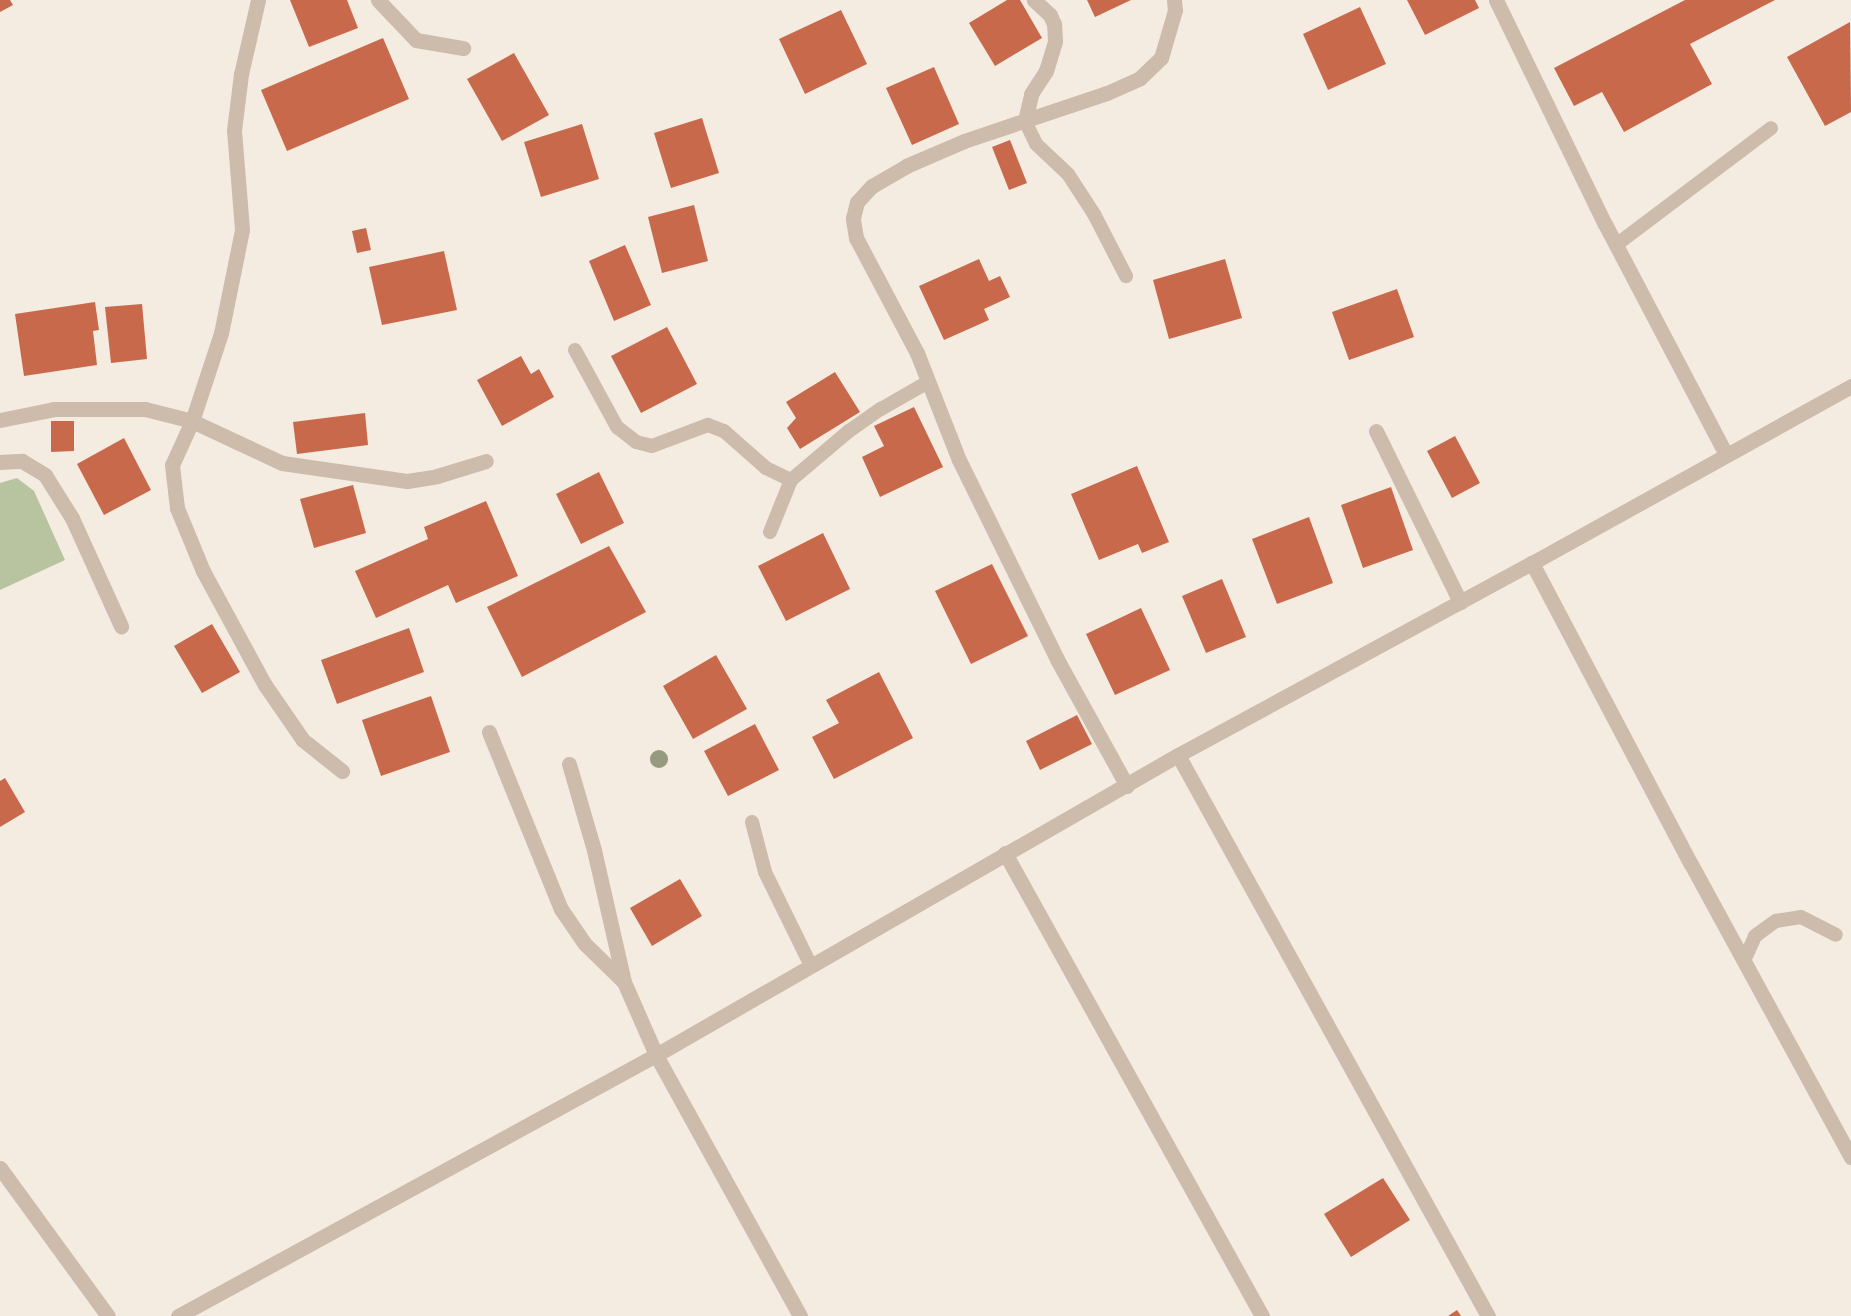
<!DOCTYPE html>
<style>
body{margin:0}
#map{position:relative;width:1851px;height:1316px;overflow:hidden;background:#f4ebe1;font-family:"PT Sans Narrow",sans-serif}
div>[style]{position:absolute}
.green>*{inset:0;background:#b8c4a0}
.building>*{inset:0;background:#c8694b}
.service>*{height:14px;margin:-7px;padding:0 7px;transform-origin:7px;border-radius:7px;background:#cdbbac}
.minor>*{height:15px;margin:-7.5px;padding:0 7.5px;transform-origin:7.5px;border-radius:7.5px;background:#cdbbac}
.tertiary>*{height:15px;margin:-7.5px;padding:0 7.5px;transform-origin:7.5px;border-radius:7.5px;background:#cdbbac}
.trees>*{width:18px;height:18px;margin:-9px;border-radius:50%;background:#969b7f}
span{translate:-50% -50%;white-space:nowrap;text-align:center;line-height:1.15;-webkit-text-stroke:4.5px #fbf5ee;paint-order:stroke}
</style>
<div id="map">
<div class="green">
<div style="clip-path:polygon(17px 478px,34px 491px,65px 560px,0 590px,0 483px)"></div>
</div>
<div class="building">
<div style="clip-path:polygon(0 0,10px 0,13px 5px,0 12px)"></div>
<div style="clip-path:polygon(290px 0,347px 0,358px 28px,309px 47px)"></div>
<div style="clip-path:polygon(1007px 0,1020px 0,1042px 38px,995px 66px,969px 23px)"></div>
<div style="clip-path:polygon(1087px 0,1131px 0,1095px 17px)"></div>
<div style="clip-path:polygon(1407px 0,1475px 0,1479px 8px,1425px 35px)"></div>
<div style="clip-path:polygon(1685px 0,1775px 0,1690px 44px,1712px 84px,1624px 132px,1602px 92px,1574px 106px,1554px 68px)"></div>
<div style="clip-path:polygon(1360px 7px,1386px 64px,1328px 90px,1303px 34px)"></div>
<div style="clip-path:polygon(841px 10px,867px 64px,805px 94px,779px 39px)"></div>
<div style="clip-path:polygon(1850px 22px,1851px 112px,1825px 126px,1787px 57px)"></div>
<div style="clip-path:polygon(383px 38px,409px 99px,287px 151px,261px 90px)"></div>
<div style="clip-path:polygon(514px 53px,549px 115px,502px 141px,467px 79px)"></div>
<div style="clip-path:polygon(934px 67px,959px 124px,912px 145px,886px 88px)"></div>
<div style="clip-path:polygon(702px 118px,719px 173px,671px 188px,654px 133px)"></div>
<div style="clip-path:polygon(582px 124px,599px 179px,541px 197px,524px 142px)"></div>
<div style="clip-path:polygon(1010px 140px,1027px 183px,1009px 190px,992px 147px)"></div>
<div style="clip-path:polygon(694px 205px,708px 261px,662px 273px,648px 217px)"></div>
<div style="clip-path:polygon(366px 228px,371px 250px,357px 253px,352px 231px)"></div>
<div style="clip-path:polygon(625px 245px,651px 305px,614px 321px,589px 261px)"></div>
<div style="clip-path:polygon(444px 251px,457px 310px,382px 325px,369px 267px)"></div>
<div style="clip-path:polygon(979px 259px,989px 281px,1000px 276px,1010px 297px,984px 309px,989px 320px,944px 340px,919px 286px)"></div>
<div style="clip-path:polygon(1225px 259px,1242px 318px,1169px 339px,1153px 280px)"></div>
<div style="clip-path:polygon(1397px 289px,1414px 337px,1349px 360px,1332px 312px)"></div>
<div style="clip-path:polygon(95px 302px,99px 330px,93px 331px,97px 365px,24px 376px,15px 314px)"></div>
<div style="clip-path:polygon(142px 304px,147px 359px,111px 363px,105px 307px)"></div>
<div style="clip-path:polygon(667px 327px,697px 384px,641px 413px,611px 356px)"></div>
<div style="clip-path:polygon(521px 356px,531px 374px,539px 369px,554px 397px,502px 426px,477px 380px)"></div>
<div style="clip-path:polygon(835px 372px,860px 412px,800px 449px,787px 428px,796px 418px,786px 402px)"></div>
<div style="clip-path:polygon(914px 407px,943px 467px,880px 497px,862px 457px,884px 446px,874px 426px)"></div>
<div style="clip-path:polygon(365px 413px,368px 445px,297px 454px,293px 422px)"></div>
<div style="clip-path:polygon(51px 421px,74px 421px,74px 451px,51px 452px)"></div>
<div style="clip-path:polygon(1455px 436px,1480px 483px,1452px 498px,1427px 451px)"></div>
<div style="clip-path:polygon(124px 438px,151px 490px,104px 515px,77px 464px)"></div>
<div style="clip-path:polygon(1137px 466px,1169px 542px,1142px 553px,1138px 544px,1099px 560px,1071px 494px)"></div>
<div style="clip-path:polygon(599px 472px,624px 523px,581px 544px,556px 494px)"></div>
<div style="clip-path:polygon(353px 485px,366px 533px,314px 548px,300px 499px)"></div>
<div style="clip-path:polygon(1391px 487px,1413px 550px,1363px 568px,1341px 505px)"></div>
<div style="clip-path:polygon(486px 501px,518px 576px,456px 603px,448px 585px,376px 618px,355px 571px,428px 539px,424px 527px)"></div>
<div style="clip-path:polygon(1309px 517px,1333px 583px,1277px 604px,1252px 539px)"></div>
<div style="clip-path:polygon(823px 533px,850px 589px,786px 621px,758px 566px)"></div>
<div style="clip-path:polygon(609px 546px,646px 612px,522px 677px,487px 607px)"></div>
<div style="clip-path:polygon(992px 564px,1028px 636px,971px 664px,935px 591px)"></div>
<div style="clip-path:polygon(1222px 579px,1246px 637px,1206px 653px,1182px 596px)"></div>
<div style="clip-path:polygon(1141px 608px,1170px 670px,1115px 695px,1086px 634px)"></div>
<div style="clip-path:polygon(212px 624px,240px 672px,202px 693px,174px 646px)"></div>
<div style="clip-path:polygon(409px 628px,424px 672px,337px 704px,321px 660px)"></div>
<div style="clip-path:polygon(716px 655px,747px 709px,693px 739px,663px 686px)"></div>
<div style="clip-path:polygon(879px 672px,913px 738px,834px 779px,812px 737px,839px 723px,826px 700px)"></div>
<div style="clip-path:polygon(431px 696px,450px 752px,381px 776px,362px 720px)"></div>
<div style="clip-path:polygon(1077px 715px,1092px 744px,1040px 770px,1026px 741px)"></div>
<div style="clip-path:polygon(755px 724px,779px 770px,728px 796px,704px 751px)"></div>
<div style="clip-path:polygon(5px 778px,25px 812px,0 827px,0 781px)"></div>
<div style="clip-path:polygon(680px 879px,702px 916px,652px 946px,630px 908px)"></div>
<div style="clip-path:polygon(1383px 1178px,1410px 1220px,1351px 1257px,1324px 1214px)"></div>
<div style="clip-path:polygon(1457px 1310px,1461px 1316px,1448px 1316px)"></div>
</div>
<div class="service">
<div style="left:1025px;top:121px;width:25px;rotate:64deg"></div>
<div style="left:1036px;top:144px;width:44px;rotate:43.2deg"></div>
<div style="left:1068px;top:174px;width:48px;rotate:57deg"></div>
<div style="left:1094px;top:214px;width:70px;rotate:62.7deg"></div>
<div style="left:1616px;top:245px;width:194px;rotate:-37deg"></div>
<div style="left:575px;top:350px;width:88px;rotate:61.4deg"></div>
<div style="left:617px;top:427px;width:24px;rotate:38deg"></div>
<div style="left:636px;top:442px;width:16px;rotate:14deg"></div>
<div style="left:652px;top:446px;width:60px;rotate:-20.6deg"></div>
<div style="left:708px;top:425px;width:17px;rotate:21deg"></div>
<div style="left:724px;top:431px;width:56px;rotate:41.4deg"></div>
<div style="left:766px;top:468px;width:28px;rotate:26deg"></div>
<div style="left:770px;top:532px;width:56px;rotate:-68deg"></div>
<div style="left:791px;top:480px;width:76px;rotate:-40.2deg"></div>
<div style="left:849px;top:431px;width:39px;rotate:-35deg"></div>
<div style="left:881px;top:409px;width:54px;rotate:-29.9deg"></div>
<div style="left:752px;top:822px;width:52px;rotate:75.4deg"></div>
<div style="left:765px;top:872px;width:105px;rotate:63.9deg"></div>
<div style="left:1744px;top:961px;width:27px;rotate:-66deg"></div>
<div style="left:1755px;top:936px;width:26px;rotate:-36deg"></div>
<div style="left:1776px;top:921px;width:25px;rotate:-9deg"></div>
<div style="left:1801px;top:917px;width:39px;rotate:27deg"></div>
</div>
<div class="minor">
<div style="left:258px;top:0;width:76px;rotate:102.9deg"></div>
<div style="left:241px;top:74px;width:56px;rotate:97.1deg"></div>
<div style="left:234px;top:130px;width:100px;rotate:85.4deg"></div>
<div style="left:242px;top:230px;width:105px;rotate:101.5deg"></div>
<div style="left:221px;top:333px;width:93px;rotate:108.2deg"></div>
<div style="left:192px;top:421px;width:48px;rotate:114.4deg"></div>
<div style="left:172px;top:465px;width:43px;rotate:83.4deg"></div>
<div style="left:177px;top:508px;width:68px;rotate:67.6deg"></div>
<div style="left:203px;top:571px;width:130px;rotate:61.5deg"></div>
<div style="left:265px;top:685px;width:67px;rotate:55.4deg"></div>
<div style="left:303px;top:740px;width:50px;rotate:38.5deg"></div>
<div style="left:378px;top:0;width:55px;rotate:46.5deg"></div>
<div style="left:416px;top:40px;width:48px;rotate:9.7deg"></div>
<div style="left:1496px;top:0;width:249px;rotate:64.1deg"></div>
<div style="left:1605px;top:224px;width:260px;rotate:62.3deg"></div>
<div style="left:1025px;top:121px;width:28px;rotate:-77deg"></div>
<div style="left:1031px;top:94px;width:27px;rotate:-57deg"></div>
<div style="left:1046px;top:71px;width:31px;rotate:-73deg"></div>
<div style="left:1055px;top:41px;width:17px;rotate:-93deg"></div>
<div style="left:1054px;top:24px;width:10px;rotate:-114deg"></div>
<div style="left:1050px;top:15px;width:22px;rotate:-137deg"></div>
<div style="left:0;top:420px;width:55px;rotate:-11.5deg"></div>
<div style="left:54px;top:409px;width:91px"></div>
<div style="left:145px;top:409px;width:49px;rotate:14.3deg"></div>
<div style="left:192px;top:421px;width:99px;rotate:25deg"></div>
<div style="left:282px;top:463px;width:126px;rotate:8.2deg"></div>
<div style="left:407px;top:481px;width:30px;rotate:-9deg"></div>
<div style="left:437px;top:476px;width:51px;rotate:-17deg"></div>
<div style="left:1376px;top:431px;width:191px;rotate:63.8deg"></div>
<div style="left:0;top:462px;width:22px;rotate:-3deg"></div>
<div style="left:22px;top:461px;width:27px;rotate:31deg"></div>
<div style="left:45px;top:475px;width:51px;rotate:57.9deg"></div>
<div style="left:72px;top:518px;width:119px;rotate:65.6deg"></div>
<div style="left:1532px;top:563px;width:340px;rotate:62.2deg"></div>
<div style="left:1691px;top:864px;width:334px;rotate:61.4deg"></div>
<div style="left:489px;top:732px;width:191px;rotate:67.9deg"></div>
<div style="left:561px;top:909px;width:42px;rotate:55.6deg"></div>
<div style="left:585px;top:944px;width:54px;rotate:44.3deg"></div>
<div style="left:1178px;top:755px;width:641px;rotate:61.08deg"></div>
<div style="left:569px;top:764px;width:90px;rotate:73.8deg"></div>
<div style="left:594px;top:850px;width:135px;rotate:77.2deg"></div>
<div style="left:624px;top:982px;width:80px;rotate:66.3deg"></div>
<div style="left:656px;top:1055px;width:298px;rotate:61.1deg"></div>
<div style="left:1127px;top:786px;width:145px;rotate:-118.9deg"></div>
<div style="left:1057px;top:659px;width:222px;rotate:-116.2deg"></div>
<div style="left:959px;top:460px;width:115px;rotate:-111.4deg"></div>
<div style="left:917px;top:353px;width:130px;rotate:-117.9deg"></div>
<div style="left:856px;top:238px;width:20px;rotate:-99deg"></div>
<div style="left:853px;top:218px;width:16px;rotate:-76deg"></div>
<div style="left:857px;top:202px;width:22px;rotate:-47deg"></div>
<div style="left:872px;top:186px;width:39px;rotate:-30deg"></div>
<div style="left:906px;top:166px;width:63px;rotate:-23.3deg"></div>
<div style="left:964px;top:141px;width:151px;rotate:-18.6deg"></div>
<div style="left:1107px;top:93px;width:36px;rotate:-24deg"></div>
<div style="left:1140px;top:78px;width:29px;rotate:-44deg"></div>
<div style="left:1161px;top:58px;width:50px;rotate:-73.7deg"></div>
<div style="left:1175px;top:10px;width:10px;rotate:-96deg"></div>
<div style="left:1005px;top:853px;width:530px;rotate:60.97deg"></div>
<div style="left:178px;top:1316px;width:545px;rotate:-28.64deg"></div>
<div style="left:656px;top:1055px;width:602px;rotate:-29.89deg"></div>
<div style="left:1178px;top:755px;width:403px;rotate:-28.5deg"></div>
<div style="left:1532px;top:563px;width:365px;rotate:-29deg"></div>
</div>
<div class="tertiary">
<div style="left:0;top:1168px;width:183px;rotate:53.9deg"></div>
</div>
<div class="trees">
<div style="left:659px;top:759px"></div>
</div>
</div>
